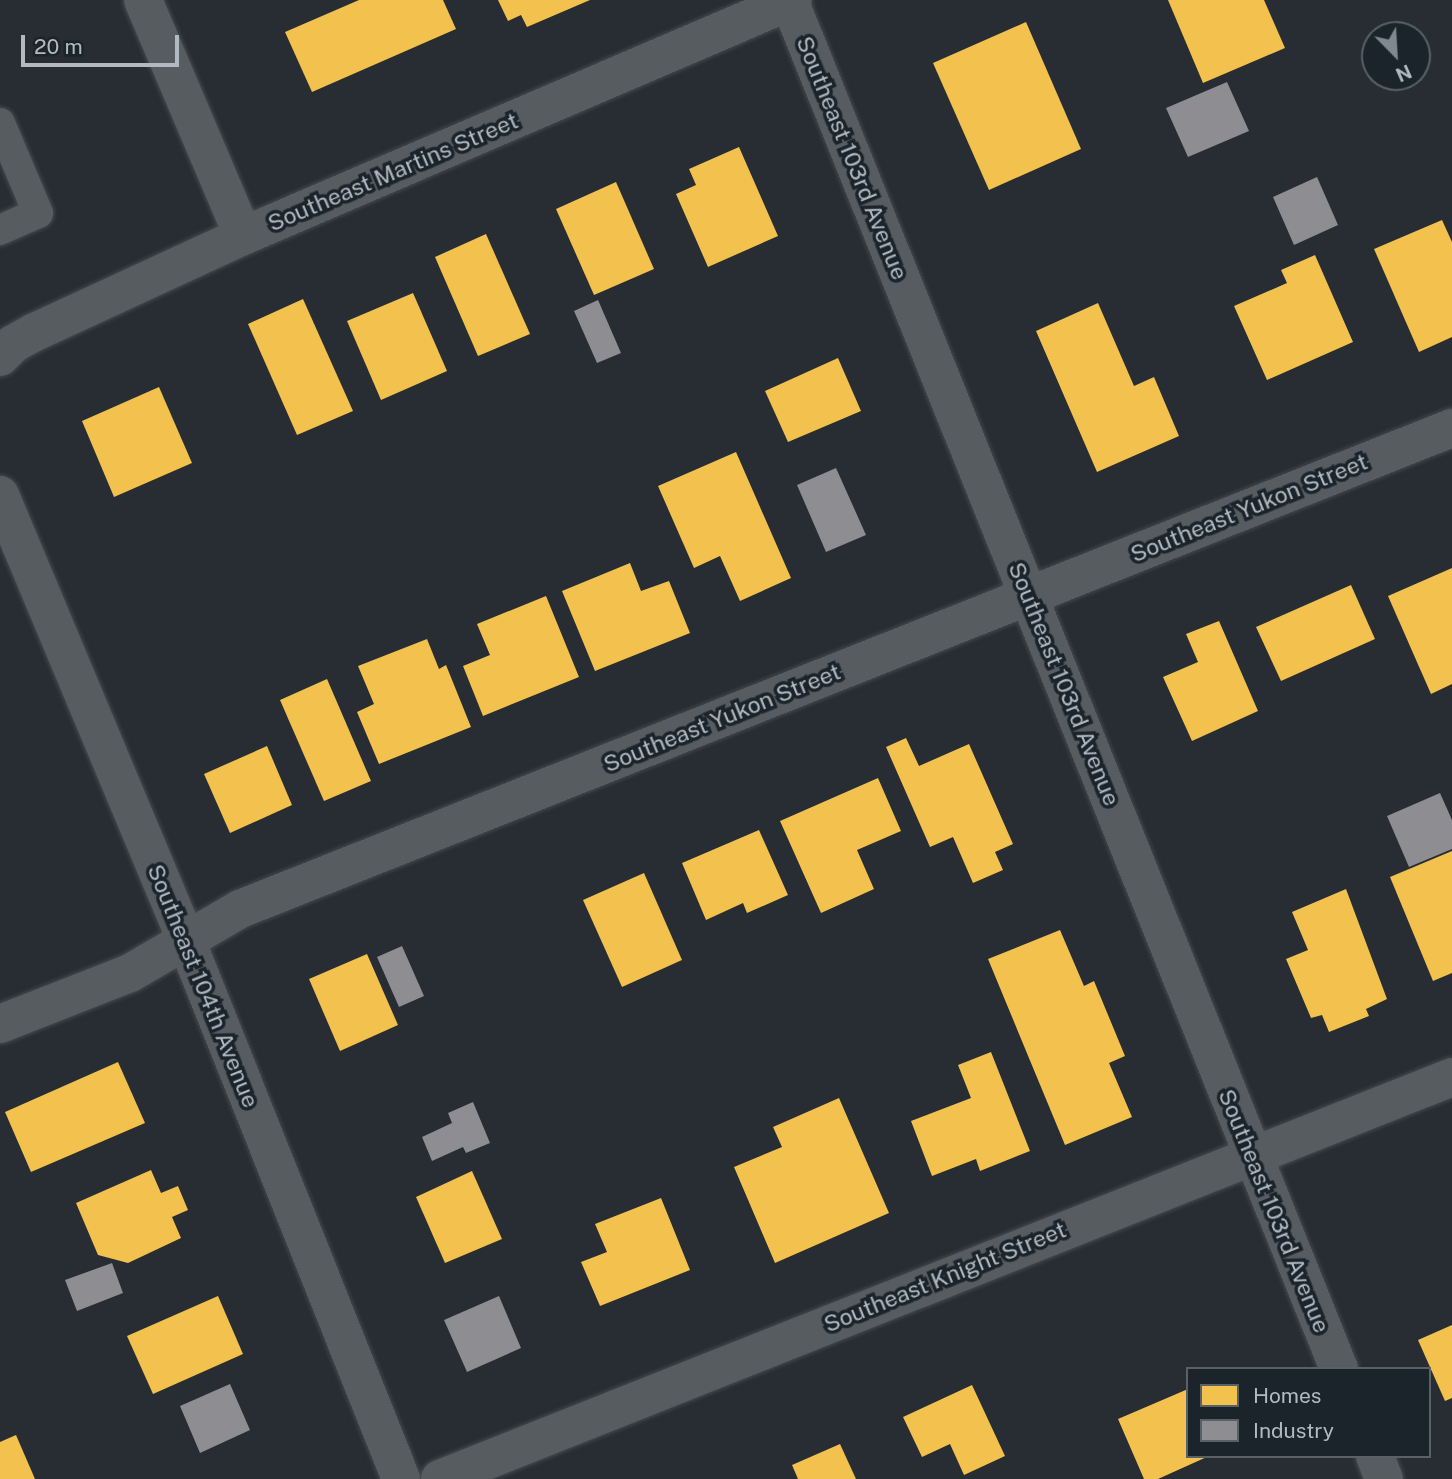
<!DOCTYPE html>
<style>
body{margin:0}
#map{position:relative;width:1452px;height:1479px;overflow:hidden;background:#272d32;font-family:"Public Sans",sans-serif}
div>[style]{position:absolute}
.homes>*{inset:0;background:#f2c14e}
.industry>*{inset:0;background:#8d8d92}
.roads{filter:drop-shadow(0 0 2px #45494d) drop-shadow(0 0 2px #45494d)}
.lane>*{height:30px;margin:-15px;padding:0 15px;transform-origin:15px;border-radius:15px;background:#575c60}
.street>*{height:38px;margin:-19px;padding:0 19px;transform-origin:19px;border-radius:19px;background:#575c60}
span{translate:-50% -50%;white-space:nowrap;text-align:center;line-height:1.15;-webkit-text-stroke:7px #1c242b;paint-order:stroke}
.street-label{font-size:23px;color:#b1bac3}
.legend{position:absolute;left:1186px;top:1367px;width:245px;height:91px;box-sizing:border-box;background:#1c242b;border:2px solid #586068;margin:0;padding:9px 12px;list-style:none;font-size:21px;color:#b1bac3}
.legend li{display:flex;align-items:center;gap:14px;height:35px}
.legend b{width:35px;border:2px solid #586068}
.north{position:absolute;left:1361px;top:21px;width:70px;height:70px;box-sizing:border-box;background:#1c242b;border:2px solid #586068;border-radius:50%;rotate:156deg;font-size:19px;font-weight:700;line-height:28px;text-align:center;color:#b1bac3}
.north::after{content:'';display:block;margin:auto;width:24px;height:32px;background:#818990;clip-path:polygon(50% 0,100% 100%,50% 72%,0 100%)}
.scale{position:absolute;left:21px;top:35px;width:158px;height:32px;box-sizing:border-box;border:4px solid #b1bac3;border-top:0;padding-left:9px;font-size:21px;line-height:24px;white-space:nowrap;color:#b1bac3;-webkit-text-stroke:5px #1c242b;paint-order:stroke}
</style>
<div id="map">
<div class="homes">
<div style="clip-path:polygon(359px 0,443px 0,456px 29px,312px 92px,285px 32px)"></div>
<div style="clip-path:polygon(498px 0,590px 0,527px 27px,521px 15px,508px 21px)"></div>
<div style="clip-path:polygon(1168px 0,1264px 0,1285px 48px,1203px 83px)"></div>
<div style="clip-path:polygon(1026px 22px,1081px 149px,989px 190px,933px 63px)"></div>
<div style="clip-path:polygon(739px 147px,778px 236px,708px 267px,676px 194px,696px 185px,689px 169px)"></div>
<div style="clip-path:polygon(616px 182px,654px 269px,594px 295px,556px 209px)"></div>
<div style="clip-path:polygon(1442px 220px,1452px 242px,1452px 337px,1419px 352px,1374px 249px)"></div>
<div style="clip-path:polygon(486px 234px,530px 334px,478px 356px,435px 257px)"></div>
<div style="clip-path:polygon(1315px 255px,1353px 342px,1267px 380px,1234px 306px,1287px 283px,1281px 270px)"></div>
<div style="clip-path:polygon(413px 293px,447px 371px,381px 400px,347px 321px)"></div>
<div style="clip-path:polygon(303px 299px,353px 411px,297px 435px,248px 324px)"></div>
<div style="clip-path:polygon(1098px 303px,1134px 386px,1154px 377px,1179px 436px,1097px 472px,1036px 331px)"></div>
<div style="clip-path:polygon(838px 358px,861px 411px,788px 442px,765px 391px)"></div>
<div style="clip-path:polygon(159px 387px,192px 463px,114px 497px,82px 421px)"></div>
<div style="clip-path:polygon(736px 452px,791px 578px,740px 601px,720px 556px,694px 568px,658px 486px)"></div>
<div style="clip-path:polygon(630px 563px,641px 591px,669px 581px,690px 633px,595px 671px,562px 591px)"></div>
<div style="clip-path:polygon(1452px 568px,1452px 684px,1431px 694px,1388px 596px)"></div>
<div style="clip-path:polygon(1351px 585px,1375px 639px,1281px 681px,1256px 627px)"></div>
<div style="clip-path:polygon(546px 596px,579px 677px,483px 716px,463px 666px,490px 655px,477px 624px)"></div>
<div style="clip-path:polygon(1219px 621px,1258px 711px,1192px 741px,1163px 677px,1198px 662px,1186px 634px)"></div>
<div style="clip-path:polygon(427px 639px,439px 669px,446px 665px,471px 727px,379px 764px,357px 712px,374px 704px,358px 666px)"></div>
<div style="clip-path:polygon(327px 679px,371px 781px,324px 801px,280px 700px)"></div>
<div style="clip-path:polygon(906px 738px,919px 766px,969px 744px,1013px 844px,995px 852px,1003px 870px,973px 883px,953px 837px,930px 847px,886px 747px)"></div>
<div style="clip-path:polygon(267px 746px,292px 805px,230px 833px,204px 774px)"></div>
<div style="clip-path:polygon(878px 778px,901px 831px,857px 850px,874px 889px,821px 913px,780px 821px)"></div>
<div style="clip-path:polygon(759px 830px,788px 895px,747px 913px,743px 903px,706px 920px,682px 863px)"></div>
<div style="clip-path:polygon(1452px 851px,1452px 973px,1433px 981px,1390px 877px)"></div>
<div style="clip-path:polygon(644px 873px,682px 960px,622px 987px,583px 900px)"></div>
<div style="clip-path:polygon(1346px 889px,1387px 999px,1366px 1009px,1369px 1016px,1329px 1032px,1322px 1015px,1311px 1018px,1286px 959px,1308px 950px,1292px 912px)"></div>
<div style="clip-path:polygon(1060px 930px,1084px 986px,1094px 981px,1125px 1056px,1109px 1063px,1132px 1117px,1065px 1145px,988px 959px)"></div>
<div style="clip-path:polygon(367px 954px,398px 1025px,340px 1051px,309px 979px)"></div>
<div style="clip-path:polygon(991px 1052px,1030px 1151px,980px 1171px,976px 1159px,932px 1176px,911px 1121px,971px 1098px,958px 1065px)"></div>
<div style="clip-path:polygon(118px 1062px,145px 1123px,31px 1172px,5px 1112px)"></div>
<div style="clip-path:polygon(839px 1098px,889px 1213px,775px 1263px,734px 1167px,782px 1147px,773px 1127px)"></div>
<div style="clip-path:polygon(151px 1170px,161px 1193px,178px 1186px,188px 1210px,172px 1217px,181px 1238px,128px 1263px,98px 1255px,76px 1203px)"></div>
<div style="clip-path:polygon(472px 1171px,502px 1239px,445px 1263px,416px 1197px)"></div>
<div style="clip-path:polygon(661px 1198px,690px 1270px,600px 1306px,581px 1262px,607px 1252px,595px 1224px)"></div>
<div style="clip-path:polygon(218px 1296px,243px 1354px,153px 1394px,127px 1336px)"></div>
<div style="clip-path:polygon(1452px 1325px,1452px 1398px,1445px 1401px,1418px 1340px)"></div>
<div style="clip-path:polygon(972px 1385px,1005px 1456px,964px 1475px,950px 1444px,922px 1457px,903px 1417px)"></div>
<div style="clip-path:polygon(1188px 1389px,1188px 1456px,1209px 1456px,1158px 1479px,1144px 1479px,1118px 1419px)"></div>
<div style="clip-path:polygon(16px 1435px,35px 1479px,0 1479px,0 1442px)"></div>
<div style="clip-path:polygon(840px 1444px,856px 1479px,798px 1479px,792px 1465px)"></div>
</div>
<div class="industry">
<div style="clip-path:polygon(1227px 82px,1249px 131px,1188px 157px,1166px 108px)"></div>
<div style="clip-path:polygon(1317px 177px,1338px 225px,1294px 245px,1273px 197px)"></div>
<div style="clip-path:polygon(598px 300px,621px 353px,597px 363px,574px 311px)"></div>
<div style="clip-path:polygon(836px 468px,866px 535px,826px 552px,797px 485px)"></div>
<div style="clip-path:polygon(1440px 793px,1452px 820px,1452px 849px,1409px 867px,1387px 816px)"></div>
<div style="clip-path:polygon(402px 946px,424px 996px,399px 1007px,377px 957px)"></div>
<div style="clip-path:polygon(473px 1102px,490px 1143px,466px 1153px,463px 1147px,432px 1161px,422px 1137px,452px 1123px,448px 1113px)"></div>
<div style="clip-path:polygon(112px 1263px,123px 1293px,77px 1311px,65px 1280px)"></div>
<div style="clip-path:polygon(499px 1296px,521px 1348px,467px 1372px,444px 1320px)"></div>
<div style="clip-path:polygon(230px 1384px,250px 1430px,200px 1453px,180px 1406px)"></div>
</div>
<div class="roads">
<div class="lane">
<div style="left:0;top:123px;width:98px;rotate:67.1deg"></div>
<div style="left:38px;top:213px;width:42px;rotate:155.9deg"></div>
</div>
<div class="street">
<div style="left:143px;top:0;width:256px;rotate:67deg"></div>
<div style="left:789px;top:0;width:1475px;rotate:68.11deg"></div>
<div style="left:0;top:357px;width:18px;rotate:-45deg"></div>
<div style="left:13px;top:344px;width:25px;rotate:-29deg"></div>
<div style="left:35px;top:332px;width:229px;rotate:-24.8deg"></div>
<div style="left:243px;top:236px;width:598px;rotate:-23.22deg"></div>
<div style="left:0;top:495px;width:482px;rotate:67.3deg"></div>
<div style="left:186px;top:940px;width:580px;rotate:68.25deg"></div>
<div style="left:0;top:1024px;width:140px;rotate:-21.4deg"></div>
<div style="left:130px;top:973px;width:127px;rotate:-30.2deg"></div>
<div style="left:240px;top:909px;width:1304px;rotate:-21.65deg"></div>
<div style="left:1375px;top:1456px;width:25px;rotate:69deg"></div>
<div style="left:440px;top:1479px;width:1089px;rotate:-21.66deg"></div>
</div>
</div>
<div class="street-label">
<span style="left:852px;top:158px;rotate:68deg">Southeast 103rd Avenue</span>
<span style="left:393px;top:172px;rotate:-23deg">Southeast Martins Street</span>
<span style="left:1249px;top:508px;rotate:-22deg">Southeast Yukon Street</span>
<span style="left:1064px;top:684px;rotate:68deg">Southeast 103rd Avenue</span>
<span style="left:722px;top:718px;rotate:-22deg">Southeast Yukon Street</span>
<span style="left:203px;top:986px;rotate:68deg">Southeast 104th Avenue</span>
<span style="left:1274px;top:1211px;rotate:68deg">Southeast 103rd Avenue</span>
<span style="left:945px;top:1277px;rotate:-22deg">Southeast Knight Street</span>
</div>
<ul class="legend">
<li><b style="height:19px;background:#f2c14e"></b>Homes</li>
<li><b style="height:19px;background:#8d8d92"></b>Industry</li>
</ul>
<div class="north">N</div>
<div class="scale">20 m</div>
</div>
